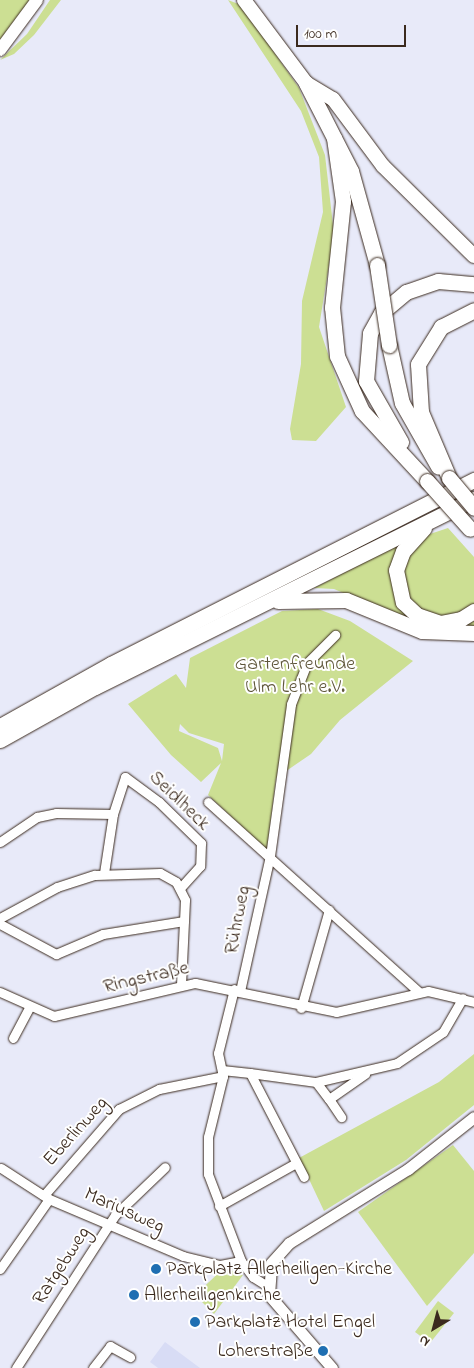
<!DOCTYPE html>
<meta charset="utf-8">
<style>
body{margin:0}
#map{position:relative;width:474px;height:1368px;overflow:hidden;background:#e8eaf9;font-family:"Indie Flower",sans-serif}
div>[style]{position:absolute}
.built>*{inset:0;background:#d8dcf5}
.green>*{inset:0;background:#ccdf93}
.roads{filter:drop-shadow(0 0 1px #3b2a1e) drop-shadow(0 0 1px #3b2a1e)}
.minor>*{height:9px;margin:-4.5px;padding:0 4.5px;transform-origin:4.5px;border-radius:4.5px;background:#fff}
.tertiary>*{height:11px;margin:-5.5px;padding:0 5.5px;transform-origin:5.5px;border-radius:5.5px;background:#fff}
.secondary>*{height:12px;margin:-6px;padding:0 6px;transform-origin:6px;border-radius:6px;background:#fff}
.primary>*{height:14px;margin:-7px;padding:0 7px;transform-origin:7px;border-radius:7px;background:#fff}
.trunk>*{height:15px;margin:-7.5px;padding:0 7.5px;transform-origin:7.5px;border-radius:7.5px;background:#fff}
.bridges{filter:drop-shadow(0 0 1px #3b2a1e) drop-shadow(0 0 1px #3b2a1e)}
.trunk-bridge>*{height:15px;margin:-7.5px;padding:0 7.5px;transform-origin:7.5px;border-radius:7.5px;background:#fff}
.dots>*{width:14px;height:14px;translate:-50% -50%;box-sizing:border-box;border:2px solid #fff;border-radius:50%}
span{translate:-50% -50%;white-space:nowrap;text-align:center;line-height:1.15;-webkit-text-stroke:4px #fff;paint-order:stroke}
.park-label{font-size:20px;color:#5f573b}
.street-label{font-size:20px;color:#3b2a1e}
.poi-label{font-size:20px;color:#3b2a1e}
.left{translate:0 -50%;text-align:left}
.right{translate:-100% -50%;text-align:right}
.north{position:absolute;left:409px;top:1303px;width:50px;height:50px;-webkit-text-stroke:4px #fff;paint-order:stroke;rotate:217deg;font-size:14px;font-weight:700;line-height:20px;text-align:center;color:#3b2a1e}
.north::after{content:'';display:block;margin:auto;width:18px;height:22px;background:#3b2a1e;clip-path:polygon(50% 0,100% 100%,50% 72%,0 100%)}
.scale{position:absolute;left:296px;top:25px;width:110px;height:22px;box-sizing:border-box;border:2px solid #3b2a1e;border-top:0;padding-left:6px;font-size:15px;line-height:18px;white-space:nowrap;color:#3b2a1e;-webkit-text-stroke:4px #fff;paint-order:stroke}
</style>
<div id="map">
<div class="built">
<div style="clip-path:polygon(165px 1342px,200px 1368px,158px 1368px,150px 1362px)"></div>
</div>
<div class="green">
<div style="clip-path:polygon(0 0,30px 0,0 40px)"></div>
<div style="clip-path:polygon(50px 0,61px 0,34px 35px,14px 54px,0 60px,27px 34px)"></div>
<div style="clip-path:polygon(228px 0,241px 5px,299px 88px,325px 155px,334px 234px,319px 327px,346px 407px,316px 441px,292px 440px,290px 429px,301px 364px,302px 301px,323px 212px,319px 157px,301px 111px)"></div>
<div style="clip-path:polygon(448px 528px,474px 557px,474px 628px,405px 619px,334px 589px,314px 588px,397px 545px)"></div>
<div style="clip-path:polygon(evenodd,318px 609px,350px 621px,413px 661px,340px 720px,311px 754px,276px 778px,267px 850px,208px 795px,221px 763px,201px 782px,171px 755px,128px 704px,176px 674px,186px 688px,190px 658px,282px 611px,318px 609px,180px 724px,189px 733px,224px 744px,222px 761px,218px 748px,179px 731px,180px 724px)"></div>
<div style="clip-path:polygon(474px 1054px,474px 1105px,406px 1160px,324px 1211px,299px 1158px,439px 1082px)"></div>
<div style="clip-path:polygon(453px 1145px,474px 1171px,474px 1253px,427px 1306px,358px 1212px)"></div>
<div style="clip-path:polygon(224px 1268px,243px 1275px,214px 1314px,195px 1295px)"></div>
<div style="clip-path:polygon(438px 1301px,454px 1313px,430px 1343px,415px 1332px)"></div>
</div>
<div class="roads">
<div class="minor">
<div style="left:208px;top:802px;width:284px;rotate:42deg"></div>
<div style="left:0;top:842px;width:45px;rotate:-34deg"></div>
<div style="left:37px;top:817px;width:19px;rotate:-12deg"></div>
<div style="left:56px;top:813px;width:57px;rotate:1deg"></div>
<div style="left:113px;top:814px;width:39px;rotate:-72deg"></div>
<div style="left:125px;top:777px;width:42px;rotate:36.3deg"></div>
<div style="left:159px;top:802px;width:59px;rotate:44.3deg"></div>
<div style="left:201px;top:843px;width:23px;rotate:92deg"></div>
<div style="left:200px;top:866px;width:30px;rotate:132deg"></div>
<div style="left:104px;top:873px;width:60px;rotate:-81.3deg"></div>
<div style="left:0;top:918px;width:65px;rotate:-28.5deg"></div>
<div style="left:57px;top:887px;width:40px;rotate:-18deg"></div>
<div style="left:95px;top:875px;width:65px;rotate:-1.8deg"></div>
<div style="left:160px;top:873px;width:18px;rotate:29deg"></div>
<div style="left:176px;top:882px;width:20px;rotate:63deg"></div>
<div style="left:185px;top:900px;width:84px;rotate:92.7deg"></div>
<div style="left:0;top:924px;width:64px;rotate:28.2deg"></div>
<div style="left:56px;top:954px;width:51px;rotate:-23.1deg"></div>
<div style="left:103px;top:934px;width:82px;rotate:-9.1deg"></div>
<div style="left:234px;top:989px;width:66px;rotate:104deg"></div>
<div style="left:218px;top:1053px;width:24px;rotate:78deg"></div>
<div style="left:223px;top:1076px;width:63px;rotate:103.8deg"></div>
<div style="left:208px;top:1137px;width:37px;rotate:90deg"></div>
<div style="left:208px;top:1174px;width:93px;rotate:69.2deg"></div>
<div style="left:241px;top:1261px;width:20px;rotate:53deg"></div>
<div style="left:253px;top:1277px;width:15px;rotate:32deg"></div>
<div style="left:240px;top:991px;width:138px;rotate:-77.5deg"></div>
<div style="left:270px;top:856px;width:153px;rotate:-82.1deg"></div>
<div style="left:291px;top:704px;width:44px;rotate:-68.7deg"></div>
<div style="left:307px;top:663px;width:40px;rotate:-45deg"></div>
<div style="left:0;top:992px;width:59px;rotate:24deg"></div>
<div style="left:54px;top:1016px;width:145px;rotate:-13.2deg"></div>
<div style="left:195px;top:983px;width:144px;rotate:11.6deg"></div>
<div style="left:336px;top:1012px;width:94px;rotate:-12.9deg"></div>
<div style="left:428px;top:991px;width:47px;rotate:13.4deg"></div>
<div style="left:301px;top:1008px;width:102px;rotate:-74.1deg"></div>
<div style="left:13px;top:1038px;width:34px;rotate:-62deg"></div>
<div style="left:222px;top:1070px;width:28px;rotate:6deg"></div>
<div style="left:250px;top:1073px;width:117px;rotate:62.6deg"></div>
<div style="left:250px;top:1073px;width:67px;rotate:7.8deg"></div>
<div style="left:316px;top:1082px;width:83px;rotate:-13.2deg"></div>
<div style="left:397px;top:1063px;width:55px;rotate:-34deg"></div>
<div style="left:443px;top:1032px;width:39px;rotate:-60deg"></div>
<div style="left:316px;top:1082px;width:21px;rotate:53deg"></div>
<div style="left:329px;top:1099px;width:44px;rotate:-34.8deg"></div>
<div style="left:329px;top:1099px;width:22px;rotate:56deg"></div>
<div style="left:1px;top:1168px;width:57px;rotate:32.9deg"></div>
<div style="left:49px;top:1199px;width:146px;rotate:23deg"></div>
<div style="left:183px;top:1256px;width:38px;rotate:14deg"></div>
<div style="left:220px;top:1265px;width:21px;rotate:-11deg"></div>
<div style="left:45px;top:1194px;width:113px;rotate:-49deg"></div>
<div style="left:119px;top:1109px;width:45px;rotate:-26.6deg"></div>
<div style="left:159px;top:1089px;width:65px;rotate:-11.5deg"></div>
<div style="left:219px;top:1206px;width:88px;rotate:-29.2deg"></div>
<div style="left:0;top:1269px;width:85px;rotate:-55deg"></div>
<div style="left:16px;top:1368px;width:182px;rotate:-57.1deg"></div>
<div style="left:115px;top:1215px;width:69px;rotate:-43.8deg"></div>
<div style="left:93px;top:1368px;width:28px;rotate:-52deg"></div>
<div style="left:110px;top:1346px;width:23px;rotate:29deg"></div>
</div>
<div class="tertiary">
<div style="left:332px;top:1368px;width:96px;rotate:-130.8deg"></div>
<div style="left:269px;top:1295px;width:32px;rotate:-86deg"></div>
<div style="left:271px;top:1263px;width:27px;rotate:-48deg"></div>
<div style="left:289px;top:1243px;width:140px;rotate:-31.9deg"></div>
<div style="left:408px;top:1169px;width:84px;rotate:-38.2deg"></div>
</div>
<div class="secondary">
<div style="left:0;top:50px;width:62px;rotate:-53.5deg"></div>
</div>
<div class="primary">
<div style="left:244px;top:0;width:104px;rotate:53.2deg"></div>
<div style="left:306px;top:83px;width:31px;rotate:31deg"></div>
<div style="left:333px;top:99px;width:84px;rotate:53.3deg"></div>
<div style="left:383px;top:166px;width:128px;rotate:44.7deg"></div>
</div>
<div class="trunk">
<div style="left:306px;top:83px;width:99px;rotate:62.9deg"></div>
<div style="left:351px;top:171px;width:98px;rotate:74.5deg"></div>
<div style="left:334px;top:138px;width:64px;rotate:81.9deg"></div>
<div style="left:343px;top:201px;width:107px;rotate:95.9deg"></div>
<div style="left:332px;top:307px;width:49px;rotate:84.2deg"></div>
<div style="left:337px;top:356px;width:60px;rotate:65.6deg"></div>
<div style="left:362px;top:411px;width:96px;rotate:47.1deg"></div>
<div style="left:389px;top:345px;width:59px;rotate:77.4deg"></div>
<div style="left:402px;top:403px;width:73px;rotate:60.3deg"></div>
<div style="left:401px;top:442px;width:70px;rotate:-119.8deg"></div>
<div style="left:366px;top:381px;width:48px;rotate:-85.2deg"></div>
<div style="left:370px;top:333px;width:23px;rotate:-61deg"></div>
<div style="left:381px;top:313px;width:33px;rotate:-40deg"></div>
<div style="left:406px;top:292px;width:34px;rotate:-19deg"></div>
<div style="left:438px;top:281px;width:36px;rotate:5deg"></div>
<div style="left:449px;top:478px;width:72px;rotate:-113deg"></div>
<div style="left:421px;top:412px;width:48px;rotate:-93.6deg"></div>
<div style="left:418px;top:364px;width:44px;rotate:-58.1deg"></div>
<div style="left:441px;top:327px;width:37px;rotate:-27deg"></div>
<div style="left:424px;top:528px;width:31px;rotate:132deg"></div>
<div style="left:403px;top:551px;width:20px;rotate:110deg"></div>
<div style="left:396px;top:570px;width:33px;rotate:78deg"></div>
<div style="left:403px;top:602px;width:19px;rotate:43deg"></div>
<div style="left:417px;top:615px;width:24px;rotate:19deg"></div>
<div style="left:440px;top:623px;width:21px;rotate:-11deg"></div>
<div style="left:461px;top:619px;width:15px;rotate:-32deg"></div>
<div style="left:278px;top:601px;width:68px;rotate:-0.8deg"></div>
<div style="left:346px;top:600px;width:82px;rotate:22.2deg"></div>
<div style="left:422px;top:631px;width:52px;rotate:2.2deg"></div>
<div style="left:0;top:726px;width:127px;rotate:-29.2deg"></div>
<div style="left:111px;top:664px;width:407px;rotate:-26.9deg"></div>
<div style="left:0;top:740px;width:109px;rotate:-29.2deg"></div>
<div style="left:95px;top:687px;width:423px;rotate:-26.4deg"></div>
</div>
</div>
<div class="bridges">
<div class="trunk-bridge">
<div style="left:377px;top:265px;width:81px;rotate:81.5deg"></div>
<div style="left:449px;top:478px;width:39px;rotate:50deg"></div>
<div style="left:427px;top:481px;width:64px;rotate:48.1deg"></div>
</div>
</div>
<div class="dots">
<div style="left:156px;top:1269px;background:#1f6fb2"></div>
<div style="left:134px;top:1295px;background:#1f6fb2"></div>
<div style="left:195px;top:1322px;background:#1f6fb2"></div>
<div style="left:323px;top:1351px;background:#1f6fb2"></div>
</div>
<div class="park-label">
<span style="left:295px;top:676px">Gartenfreunde<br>Ulm Lehr e.V.</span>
</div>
<div class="street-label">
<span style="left:179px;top:801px;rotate:44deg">Seidlheck</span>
<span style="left:238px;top:920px;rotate:-79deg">Rührweg</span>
<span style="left:146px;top:978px;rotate:-13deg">Ringstraße</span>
<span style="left:76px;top:1132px;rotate:-48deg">Eberlinweg</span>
<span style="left:124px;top:1211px;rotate:24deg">Mariusweg</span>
<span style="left:62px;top:1266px;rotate:-57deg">Ratgebweg</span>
</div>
<div class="poi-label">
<span class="left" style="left:166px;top:1269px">Parkplatz Allerheiligen-Kirche</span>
<span class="left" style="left:144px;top:1295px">Allerheiligenkirche</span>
<span class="left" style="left:205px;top:1322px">Parkplatz Hotel Engel</span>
<span class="right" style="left:313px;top:1351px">Loherstraße</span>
</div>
<div class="north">N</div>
<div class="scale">100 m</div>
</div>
